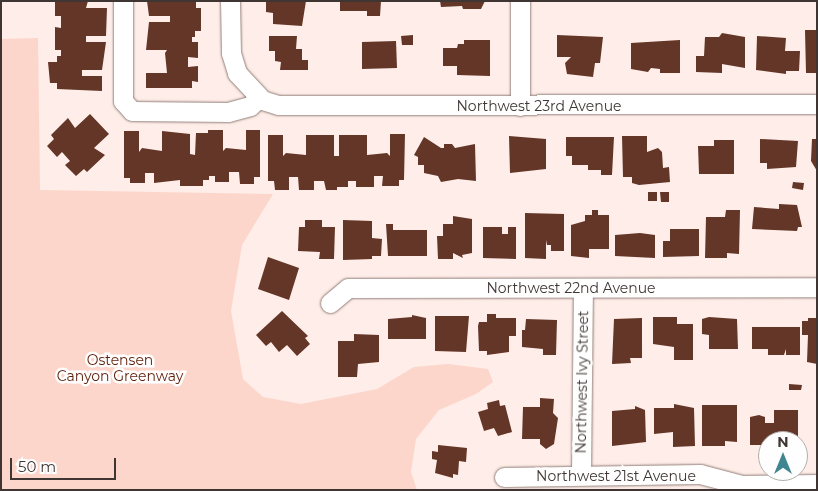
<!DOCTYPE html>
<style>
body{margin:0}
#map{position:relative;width:818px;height:491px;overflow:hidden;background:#feede8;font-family:Montserrat,sans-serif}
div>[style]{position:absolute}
.green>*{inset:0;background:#fcd6cb}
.building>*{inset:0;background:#633628}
.roads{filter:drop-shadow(0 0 1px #917e78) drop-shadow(0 0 1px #917e78)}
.minor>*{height:19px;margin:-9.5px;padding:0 9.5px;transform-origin:9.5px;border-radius:9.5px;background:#fff}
span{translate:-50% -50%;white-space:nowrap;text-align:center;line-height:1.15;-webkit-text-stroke:5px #fefefe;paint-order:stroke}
.street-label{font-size:14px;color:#3f3634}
.park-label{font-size:14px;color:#5e1e08}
.frame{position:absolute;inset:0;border:2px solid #3f3634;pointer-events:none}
.north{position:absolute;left:758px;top:431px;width:50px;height:50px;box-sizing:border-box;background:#fefefe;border:1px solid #b2aead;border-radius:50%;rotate:0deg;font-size:14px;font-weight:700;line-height:20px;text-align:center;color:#3f3634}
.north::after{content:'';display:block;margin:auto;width:18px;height:22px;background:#408690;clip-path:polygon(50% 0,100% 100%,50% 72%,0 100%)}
.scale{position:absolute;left:10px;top:458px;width:106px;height:22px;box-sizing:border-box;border:2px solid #3f3634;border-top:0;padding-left:6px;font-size:15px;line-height:18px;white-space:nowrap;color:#3f3634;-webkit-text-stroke:4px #fefefe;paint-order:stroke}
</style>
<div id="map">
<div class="green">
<div style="clip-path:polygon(38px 38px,40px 190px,273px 194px,242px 245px,231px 311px,243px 379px,263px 397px,301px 404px,377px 389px,414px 367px,448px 364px,488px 369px,493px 382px,476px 394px,439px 410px,416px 439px,411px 472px,417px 490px,1px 490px,1px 39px)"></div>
</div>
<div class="building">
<div style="clip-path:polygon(55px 1px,88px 1px,86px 8px,107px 8px,106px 36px,86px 36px,86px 42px,106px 42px,102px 70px,82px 70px,82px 76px,102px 76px,102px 91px,57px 89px,57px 83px,50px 83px,48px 62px,57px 62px,57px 56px,61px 56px,61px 50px,55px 50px,55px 27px,61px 28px,61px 16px,55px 16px)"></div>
<div style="clip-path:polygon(147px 1px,192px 1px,196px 2px,196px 8px,201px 8px,201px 31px,195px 31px,195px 37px,192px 37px,192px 42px,198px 42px,198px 58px,188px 57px,188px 67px,198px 66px,198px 82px,192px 81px,192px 88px,146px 88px,146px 73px,167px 73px,165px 53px,167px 50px,146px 50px,149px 22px,170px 22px,170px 16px,149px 16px)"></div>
<div style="clip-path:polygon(266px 1px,306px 1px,302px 26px,273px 24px,273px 13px,266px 12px)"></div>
<div style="clip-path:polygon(340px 1px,381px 1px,380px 16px,367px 16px,367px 11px,340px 11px)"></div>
<div style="clip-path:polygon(440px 1px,485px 1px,481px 9px,463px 9px,462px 6px,441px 7px)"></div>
<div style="clip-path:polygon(805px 30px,817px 30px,817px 73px,806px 73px)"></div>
<div style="clip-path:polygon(722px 33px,745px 37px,745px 68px,722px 64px,722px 73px,696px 72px,696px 56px,704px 56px,705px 37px,719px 37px)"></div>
<div style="clip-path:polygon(413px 35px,413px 45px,402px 45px,401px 36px)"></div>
<div style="clip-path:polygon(557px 35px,603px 37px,600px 63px,595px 63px,593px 77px,567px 74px,565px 63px,571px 57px,557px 57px)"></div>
<div style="clip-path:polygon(269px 36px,297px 36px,296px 49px,302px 49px,302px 60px,308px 60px,308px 70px,280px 70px,281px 62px,275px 61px,275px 51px,269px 51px)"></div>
<div style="clip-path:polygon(757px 36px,786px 38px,785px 51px,800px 51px,799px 71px,786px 71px,786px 74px,756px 70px)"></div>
<div style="clip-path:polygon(464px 40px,490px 40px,490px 76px,457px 75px,457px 66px,443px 66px,443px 48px,457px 48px,458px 44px,464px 44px)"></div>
<div style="clip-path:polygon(680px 40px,680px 73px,660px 73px,660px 69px,651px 68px,648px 72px,631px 69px,631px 43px)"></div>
<div style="clip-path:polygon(396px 41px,397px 68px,362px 69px,362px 42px)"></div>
<div style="clip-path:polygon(90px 114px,109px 134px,94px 148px,105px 155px,87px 172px,84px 169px,76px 176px,65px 165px,70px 161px,62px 152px,57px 157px,47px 146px,54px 139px,51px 135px,68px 118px,75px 128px)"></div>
<div style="clip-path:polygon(208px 130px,223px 130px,223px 151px,226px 148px,246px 150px,246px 130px,260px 130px,260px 177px,254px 177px,254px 184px,240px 184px,239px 172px,229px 172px,229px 182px,215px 182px,215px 176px,209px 176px,209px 180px,203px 180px,203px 186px,180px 186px,180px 180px,154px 183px,154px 173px,145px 173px,145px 183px,130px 183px,130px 178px,124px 178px,124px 131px,139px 131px,139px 152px,142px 148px,162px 151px,162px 131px,190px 134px,190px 154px,195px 155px,196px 133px,208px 133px)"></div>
<div style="clip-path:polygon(390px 134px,405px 134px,404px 180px,399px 180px,399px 186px,382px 186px,383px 176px,374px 176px,374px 187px,356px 187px,356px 181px,348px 181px,348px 187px,337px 187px,337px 190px,326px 190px,324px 181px,314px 181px,314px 190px,299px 190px,298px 177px,289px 177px,289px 190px,275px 190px,274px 181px,268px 181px,268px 135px,283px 135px,283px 156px,286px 153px,306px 155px,306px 135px,334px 135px,334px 156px,339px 156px,339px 135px,367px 135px,367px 155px,387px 153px,390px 156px)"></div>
<div style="clip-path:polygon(509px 136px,546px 139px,546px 169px,510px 173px)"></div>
<div style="clip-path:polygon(622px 136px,647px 136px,647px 152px,658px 148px,662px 152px,663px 168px,669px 167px,670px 182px,639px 185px,632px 183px,632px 177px,623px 177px)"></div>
<div style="clip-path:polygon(424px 137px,441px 148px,444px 148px,444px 144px,452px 144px,455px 148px,475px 144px,476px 181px,458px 179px,441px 182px,438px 176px,424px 173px,424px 165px,418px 165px,418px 157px,414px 155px)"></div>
<div style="clip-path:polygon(566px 137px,614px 137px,612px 175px,601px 175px,601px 170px,588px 170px,588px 165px,572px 165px,572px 156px,566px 156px)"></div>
<div style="clip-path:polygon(760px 139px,798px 141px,796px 167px,767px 169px,767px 163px,760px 163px)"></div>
<div style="clip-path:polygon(812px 139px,817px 139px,817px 171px,811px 161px)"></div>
<div style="clip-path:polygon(714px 140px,734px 140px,734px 174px,699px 174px,698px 146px,714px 146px)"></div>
<div style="clip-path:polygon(793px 182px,804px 183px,803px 190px,792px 188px)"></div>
<div style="clip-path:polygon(648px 192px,657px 192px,657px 201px,648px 201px)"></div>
<div style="clip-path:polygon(660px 192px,669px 192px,669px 202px,661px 202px)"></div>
<div style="clip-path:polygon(779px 204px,797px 205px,802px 227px,798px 227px,797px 231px,752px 229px,754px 207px,779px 209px)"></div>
<div style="clip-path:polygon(592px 210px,598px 210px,598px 215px,609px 215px,609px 249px,589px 249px,589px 258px,571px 256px,571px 225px,585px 221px,585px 215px,592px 215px)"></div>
<div style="clip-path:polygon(726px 210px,740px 210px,739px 254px,727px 253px,727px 258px,705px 258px,706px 217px,725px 217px)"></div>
<div style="clip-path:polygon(525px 213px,564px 214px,564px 251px,551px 251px,551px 245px,547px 245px,546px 240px,546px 259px,525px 258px)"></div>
<div style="clip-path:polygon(453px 216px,472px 219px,472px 253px,462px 255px,463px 258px,453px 253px,453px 259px,438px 259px,437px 236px,443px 236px,443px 224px,453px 224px)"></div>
<div style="clip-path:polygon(305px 220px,322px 220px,322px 227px,335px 227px,334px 259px,319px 259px,320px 252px,298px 251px,299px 227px,305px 227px)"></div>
<div style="clip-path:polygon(343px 220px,372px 221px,372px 238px,382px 239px,381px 256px,372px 256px,372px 259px,343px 260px)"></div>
<div style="clip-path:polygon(386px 224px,393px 224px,393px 230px,427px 230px,427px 256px,388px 256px)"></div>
<div style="clip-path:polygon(483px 227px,502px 227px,502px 234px,508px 234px,508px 227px,516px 227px,516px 259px,483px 258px)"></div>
<div style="clip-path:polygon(670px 229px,699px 229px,699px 256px,663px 257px,663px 241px,670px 241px)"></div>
<div style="clip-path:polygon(640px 233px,655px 235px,655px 258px,615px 256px,615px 235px)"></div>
<div style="clip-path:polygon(268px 257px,299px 268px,289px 300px,258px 289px)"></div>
<div style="clip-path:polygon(282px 311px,308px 336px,305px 338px,310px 344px,297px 356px,287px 345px,279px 352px,271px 342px,266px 346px,256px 335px)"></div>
<div style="clip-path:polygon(487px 314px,496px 314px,496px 318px,516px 318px,516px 336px,509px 336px,509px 352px,487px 355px,487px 351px,479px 351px,478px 326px,479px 322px,487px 322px)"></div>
<div style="clip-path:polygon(412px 315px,426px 318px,426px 339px,388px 339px,388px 319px,412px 317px)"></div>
<div style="clip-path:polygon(435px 316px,469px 316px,466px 352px,435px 351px)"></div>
<div style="clip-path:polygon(653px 317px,677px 317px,677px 324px,693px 324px,693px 360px,674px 360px,674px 347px,653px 344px)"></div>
<div style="clip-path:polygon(709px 317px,737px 319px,738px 349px,709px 349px,709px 335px,702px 334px,702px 319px)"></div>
<div style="clip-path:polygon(642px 318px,642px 358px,630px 358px,631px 363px,612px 364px,614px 319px)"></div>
<div style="clip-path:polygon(808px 318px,817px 318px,817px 364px,807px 362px,808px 335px,802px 335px,802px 321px,808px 321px)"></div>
<div style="clip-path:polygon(526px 319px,557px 320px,556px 355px,543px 355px,543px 349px,522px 347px,522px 330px,525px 330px)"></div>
<div style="clip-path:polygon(752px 327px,800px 327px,800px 355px,786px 355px,786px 349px,784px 355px,768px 355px,768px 349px,752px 349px)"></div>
<div style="clip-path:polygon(354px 334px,379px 335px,379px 362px,358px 364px,357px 377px,338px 377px,338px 341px,354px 341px)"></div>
<div style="clip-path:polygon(789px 384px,802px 385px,801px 390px,789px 390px)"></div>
<div style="clip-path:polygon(540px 398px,554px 399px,553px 413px,558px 418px,554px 444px,546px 449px,540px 444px,540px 439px,522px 439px,523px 407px,540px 407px)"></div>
<div style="clip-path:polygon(499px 400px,500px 406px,505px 405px,512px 432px,498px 436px,494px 428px,484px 431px,478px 412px,488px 409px,487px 403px)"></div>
<div style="clip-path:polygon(674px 404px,694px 408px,695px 446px,673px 447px,673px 432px,654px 434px,654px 408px,674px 408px)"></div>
<div style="clip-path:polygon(702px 405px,737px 405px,737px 442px,725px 441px,725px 446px,702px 446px)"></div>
<div style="clip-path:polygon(635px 406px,645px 410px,646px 442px,612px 446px,612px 411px,635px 409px)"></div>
<div style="clip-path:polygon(774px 410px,798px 410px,798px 441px,768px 441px,768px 445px,750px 445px,750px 417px,759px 415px,765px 417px,765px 423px,774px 423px)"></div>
<div style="clip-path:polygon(438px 445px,467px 448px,466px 462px,459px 461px,458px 475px,453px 474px,453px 478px,435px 473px,437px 460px,432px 459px,432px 451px,438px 452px)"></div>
</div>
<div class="roads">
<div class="minor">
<div style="left:123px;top:1px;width:100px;rotate:90deg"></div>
<div style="left:123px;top:101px;width:13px;rotate:48deg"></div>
<div style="left:132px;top:111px;width:96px;rotate:0.6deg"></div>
<div style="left:228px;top:112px;width:23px;rotate:-15deg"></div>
<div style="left:250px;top:106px;width:12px;rotate:-42deg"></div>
<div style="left:230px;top:1px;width:52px;rotate:88.9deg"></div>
<div style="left:231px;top:53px;width:21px;rotate:73deg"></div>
<div style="left:237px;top:73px;width:37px;rotate:47deg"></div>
<div style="left:262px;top:100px;width:17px;rotate:17deg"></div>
<div style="left:278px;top:105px;width:539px;rotate:-0.11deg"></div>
<div style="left:520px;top:106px;width:105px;rotate:-90deg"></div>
<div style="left:330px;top:303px;width:23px;rotate:-40deg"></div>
<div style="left:348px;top:288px;width:469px;rotate:-0.1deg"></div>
<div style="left:581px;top:475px;width:186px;rotate:-89.4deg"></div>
<div style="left:504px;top:477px;width:196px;rotate:-0.9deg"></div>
<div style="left:700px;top:474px;width:43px;rotate:14.7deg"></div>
<div style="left:742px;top:485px;width:75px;rotate:-0.8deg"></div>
</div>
</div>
<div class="street-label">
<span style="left:539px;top:106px">Northwest 23rd Avenue</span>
<span style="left:571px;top:288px">Northwest 22nd Avenue</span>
<span style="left:582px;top:382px;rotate:-89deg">Northwest Ivy Street</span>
<span style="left:616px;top:476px">Northwest 21st Avenue</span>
</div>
<div class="park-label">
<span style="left:120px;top:368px">Ostensen<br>Canyon Greenway</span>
</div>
<div class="frame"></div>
<div class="north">N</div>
<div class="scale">50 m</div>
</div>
